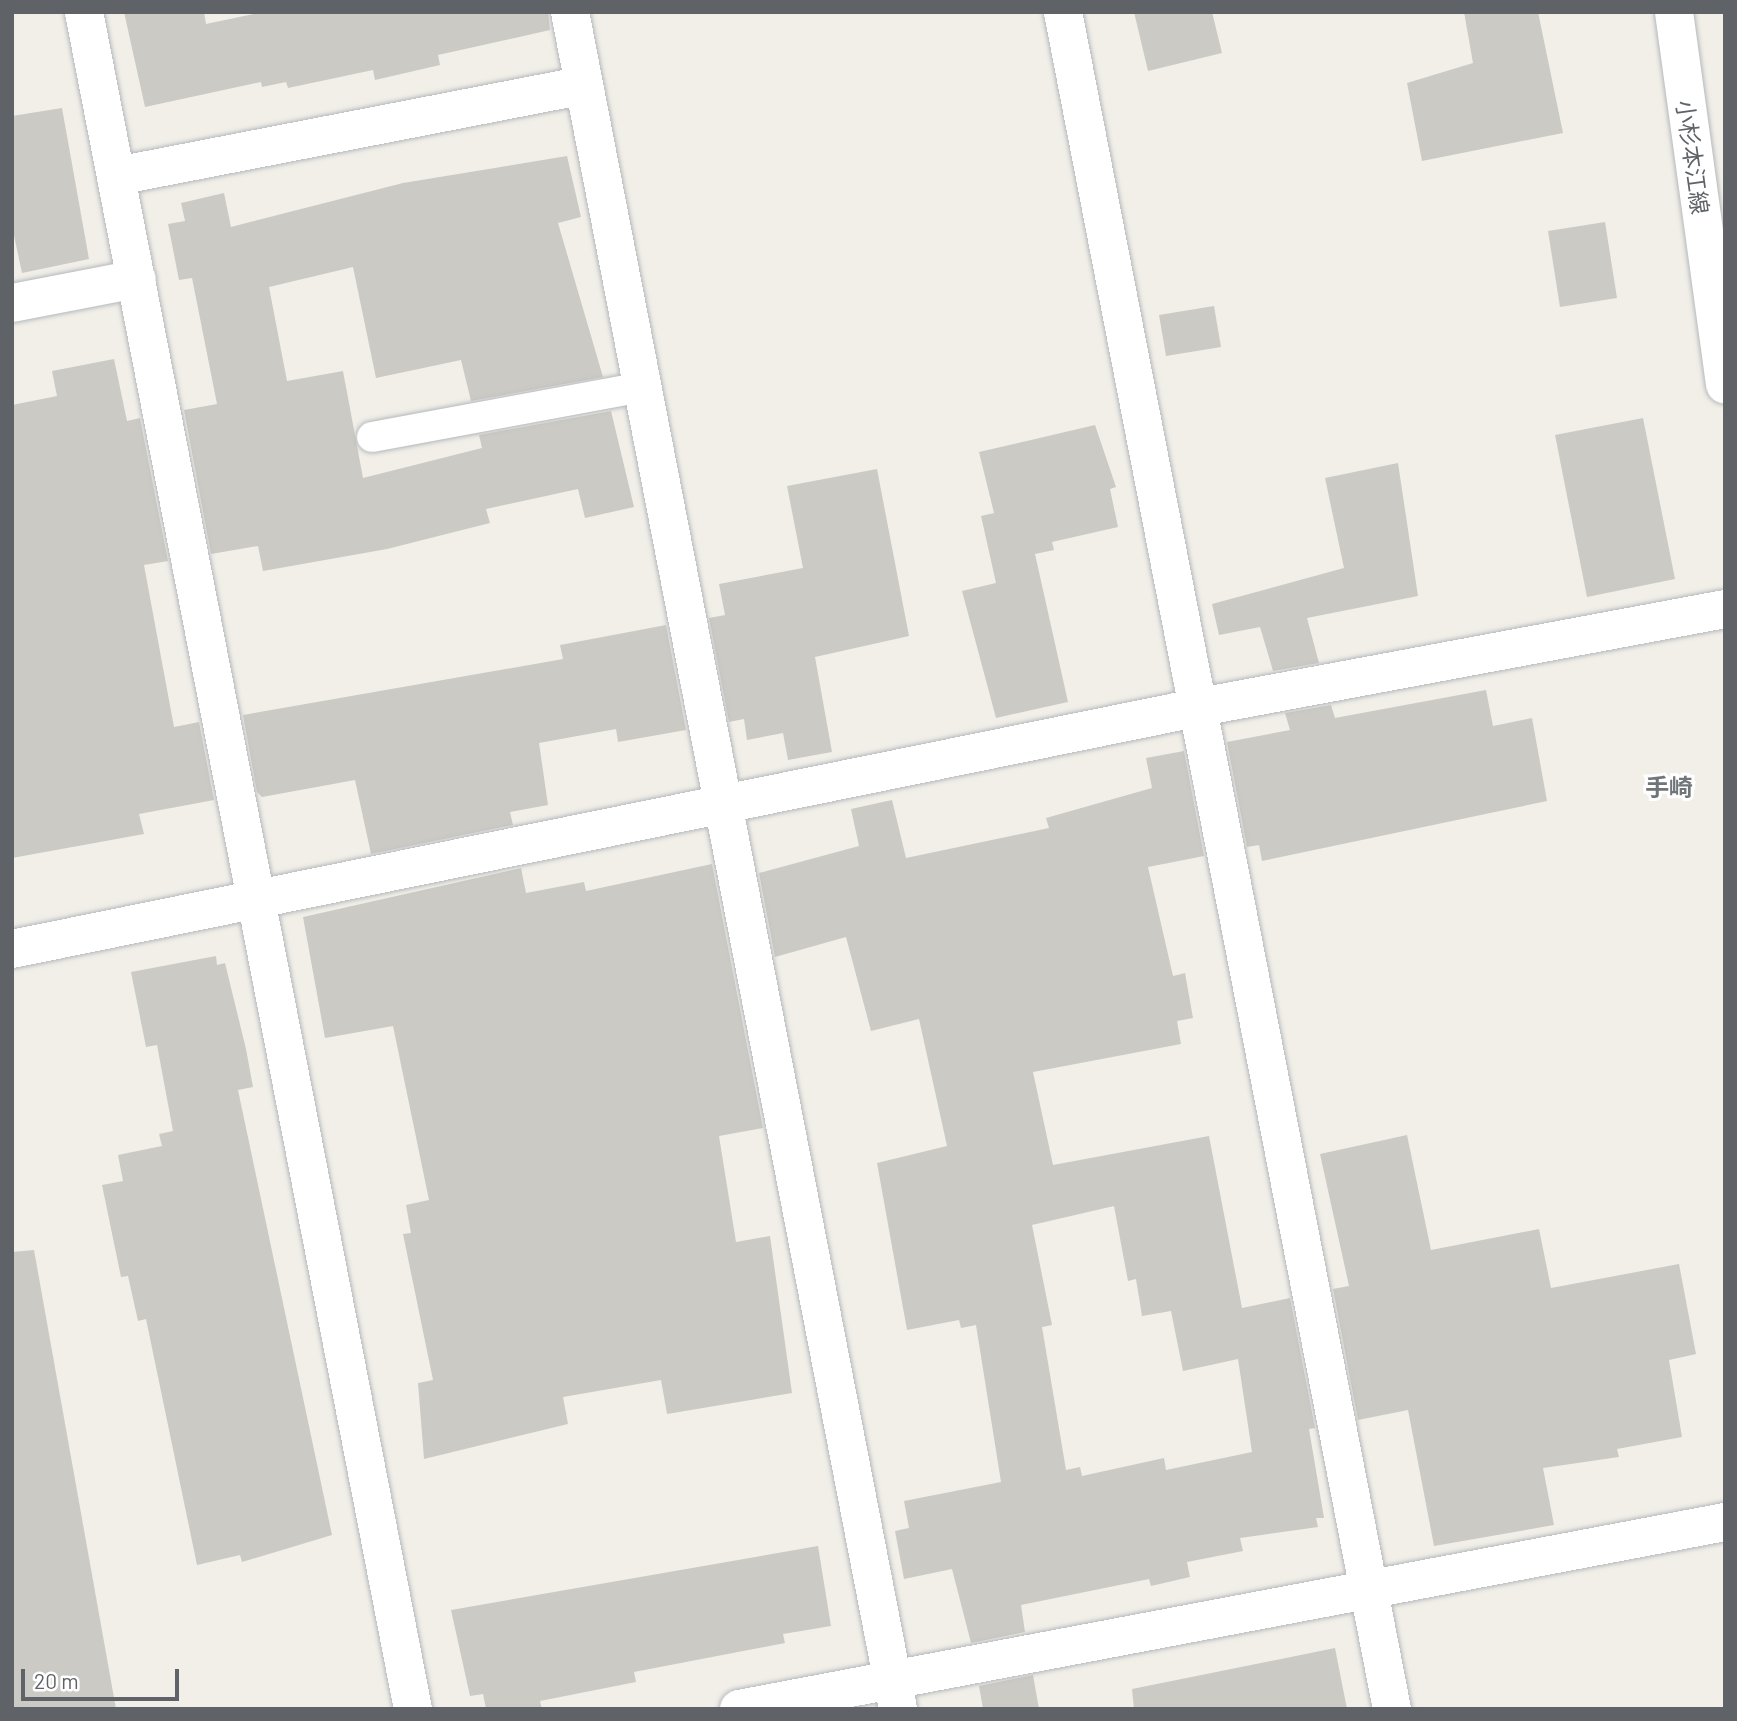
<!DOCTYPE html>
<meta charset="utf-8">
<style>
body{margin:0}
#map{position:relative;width:1737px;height:1721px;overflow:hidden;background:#f1efe8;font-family:Barlow,"Noto Sans JP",sans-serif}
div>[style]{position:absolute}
.building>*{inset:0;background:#cccac5}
.roads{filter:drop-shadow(0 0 2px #b5b8bc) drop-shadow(0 0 2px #b5b8bc)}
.service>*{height:30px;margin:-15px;padding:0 15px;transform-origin:15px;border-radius:15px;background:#fff}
.minor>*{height:38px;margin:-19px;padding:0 19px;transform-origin:19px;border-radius:19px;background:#fff}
.secondary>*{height:38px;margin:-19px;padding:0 19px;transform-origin:19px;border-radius:19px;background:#fff}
span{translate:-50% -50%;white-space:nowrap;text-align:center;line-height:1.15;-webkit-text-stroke:6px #fff;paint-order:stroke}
.street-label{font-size:23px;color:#5f6368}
.neighbourhood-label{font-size:24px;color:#70757a;font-weight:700}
.frame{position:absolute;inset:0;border:14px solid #5f6368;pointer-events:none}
.scale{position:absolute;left:21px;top:1669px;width:158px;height:32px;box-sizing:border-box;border:4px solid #5f6368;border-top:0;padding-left:9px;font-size:21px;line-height:24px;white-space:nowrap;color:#5f6368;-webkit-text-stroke:5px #fff;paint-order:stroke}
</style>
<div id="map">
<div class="building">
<div style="clip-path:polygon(124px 12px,204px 12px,206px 24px,263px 12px,548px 12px,550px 30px,438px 55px,440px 65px,375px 80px,373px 70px,288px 88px,286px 82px,262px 87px,261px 82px,145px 107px)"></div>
<div style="clip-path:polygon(1134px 12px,1212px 12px,1222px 53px,1148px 71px)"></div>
<div style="clip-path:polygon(1464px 12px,1538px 12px,1563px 133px,1422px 161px,1407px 83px,1473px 63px)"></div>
<div style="clip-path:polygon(62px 108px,89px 259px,22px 273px,12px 226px,12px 116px)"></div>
<div style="clip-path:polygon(567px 156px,581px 217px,558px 223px,603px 377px,471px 401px,461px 360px,376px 378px,353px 267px,269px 287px,287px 381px,343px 371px,363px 478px,482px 448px,479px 435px,611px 411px,634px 507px,585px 518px,578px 489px,486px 509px,490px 523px,387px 549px,263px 571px,258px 546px,211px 554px,184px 410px,217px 404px,192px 278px,179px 280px,168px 224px,185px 221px,181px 203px,224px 193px,231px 227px,403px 183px)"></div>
<div style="clip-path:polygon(1605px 222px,1617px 298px,1560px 307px,1548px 231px)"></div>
<div style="clip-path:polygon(1214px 306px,1221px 347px,1166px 356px,1159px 315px)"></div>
<div style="clip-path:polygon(114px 359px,127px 421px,140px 418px,168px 561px,144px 565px,174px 727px,199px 722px,214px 800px,139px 814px,144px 834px,12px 858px,12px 405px,57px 396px,52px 371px)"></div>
<div style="clip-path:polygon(1643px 418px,1675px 579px,1587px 597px,1555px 435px)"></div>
<div style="clip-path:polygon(1095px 425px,1116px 487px,1110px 489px,1118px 527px,1052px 542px,1054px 550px,1035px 554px,1068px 702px,996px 718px,962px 591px,996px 583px,981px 516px,994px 513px,979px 452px)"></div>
<div style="clip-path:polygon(1398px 463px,1418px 596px,1307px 618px,1319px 663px,1273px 671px,1260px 627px,1219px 635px,1212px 604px,1344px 568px,1325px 478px)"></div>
<div style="clip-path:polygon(877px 469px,909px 636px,815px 657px,832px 752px,788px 760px,783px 733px,747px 740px,744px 719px,729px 722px,709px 618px,725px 615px,719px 584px,803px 568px,787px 486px)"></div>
<div style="clip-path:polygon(666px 625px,686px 730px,618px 742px,616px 729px,539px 743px,548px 805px,510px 812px,513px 825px,371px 854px,355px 780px,262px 797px,257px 792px,243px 715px,563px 659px,560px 645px)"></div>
<div style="clip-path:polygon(1486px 690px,1493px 726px,1532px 718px,1547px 801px,1262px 861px,1259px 845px,1247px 847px,1227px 742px,1290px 730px,1285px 713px,1331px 705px,1335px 718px)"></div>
<div style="clip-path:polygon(evenodd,1184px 751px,1204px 856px,1148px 867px,1173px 976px,1185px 973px,1193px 1018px,1177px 1021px,1181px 1044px,1033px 1072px,1053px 1165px,1209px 1136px,1242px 1308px,1290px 1298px,1315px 1428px,1309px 1429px,1324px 1518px,1316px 1518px,1318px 1527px,1240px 1538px,1243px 1551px,1187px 1562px,1190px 1577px,1151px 1586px,1149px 1579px,1021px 1605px,1025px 1632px,971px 1643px,952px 1569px,904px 1579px,895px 1531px,909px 1528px,904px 1501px,1001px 1482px,976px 1325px,961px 1328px,959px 1320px,907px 1330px,877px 1163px,947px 1146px,919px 1019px,871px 1031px,846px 937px,775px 957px,759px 873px,859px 846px,851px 809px,892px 800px,906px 858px,1049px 828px,1046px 818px,1152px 788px,1146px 758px,1184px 751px,1114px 1206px,1128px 1281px,1136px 1279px,1142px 1316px,1171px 1311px,1183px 1371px,1238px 1359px,1252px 1452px,1166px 1470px,1164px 1458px,1082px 1476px,1080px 1467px,1066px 1470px,1042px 1327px,1052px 1325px,1032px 1225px,1114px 1206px)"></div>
<div style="clip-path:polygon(712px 864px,763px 1128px,719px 1136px,736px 1242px,770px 1236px,792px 1393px,667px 1414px,661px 1380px,563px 1397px,568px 1424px,424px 1459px,418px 1383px,433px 1380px,403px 1234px,411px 1233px,406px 1205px,429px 1200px,393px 1026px,325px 1038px,303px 917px,521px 868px,526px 893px,584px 882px,586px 891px)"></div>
<div style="clip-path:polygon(216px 956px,217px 965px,225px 963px,246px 1049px,253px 1087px,238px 1090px,332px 1535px,242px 1562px,240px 1555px,197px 1565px,146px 1319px,138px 1321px,128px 1276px,121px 1277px,102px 1185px,123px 1181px,118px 1155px,162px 1146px,159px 1134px,173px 1131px,157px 1045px,146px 1047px,131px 972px)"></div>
<div style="clip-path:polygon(1407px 1135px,1431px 1250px,1539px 1229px,1551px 1288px,1679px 1264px,1696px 1354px,1669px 1360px,1682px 1437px,1617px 1449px,1619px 1457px,1543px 1468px,1554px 1525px,1434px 1546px,1408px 1410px,1358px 1420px,1333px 1289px,1349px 1286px,1320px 1154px)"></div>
<div style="clip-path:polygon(34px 1250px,116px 1709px,12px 1709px,12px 1252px)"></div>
<div style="clip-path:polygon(818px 1546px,831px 1626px,783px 1634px,785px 1643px,634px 1672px,636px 1682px,540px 1701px,542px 1709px,486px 1709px,483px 1694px,470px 1696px,451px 1610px)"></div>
<div style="clip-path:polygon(1335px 1648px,1347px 1709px,1134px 1709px,1132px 1689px)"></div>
<div style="clip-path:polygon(1033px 1675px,1039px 1709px,983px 1709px,979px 1686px)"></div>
</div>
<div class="roads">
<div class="service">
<div style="left:372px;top:437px;width:275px;rotate:-10.5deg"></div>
</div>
<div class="minor">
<div style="left:84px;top:12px;width:1729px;rotate:79.03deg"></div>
<div style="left:570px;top:12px;width:1728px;rotate:79.06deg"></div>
<div style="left:1063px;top:12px;width:1729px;rotate:79.03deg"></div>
<div style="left:117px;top:176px;width:476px;rotate:-11deg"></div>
<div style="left:12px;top:303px;width:127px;rotate:-10.9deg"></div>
<div style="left:12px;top:949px;width:1207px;rotate:-11.51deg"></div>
<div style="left:1195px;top:708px;width:539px;rotate:-10.58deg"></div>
<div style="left:739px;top:1709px;width:1004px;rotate:-10.74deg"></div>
</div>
<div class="secondary">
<div style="left:1674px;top:12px;width:376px;rotate:82.2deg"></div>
</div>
</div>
<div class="street-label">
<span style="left:1693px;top:157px;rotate:82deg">小杉本江線</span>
</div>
<div class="neighbourhood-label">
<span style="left:1669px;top:787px">手崎</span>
</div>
<div class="frame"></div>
<div class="scale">20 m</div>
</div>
